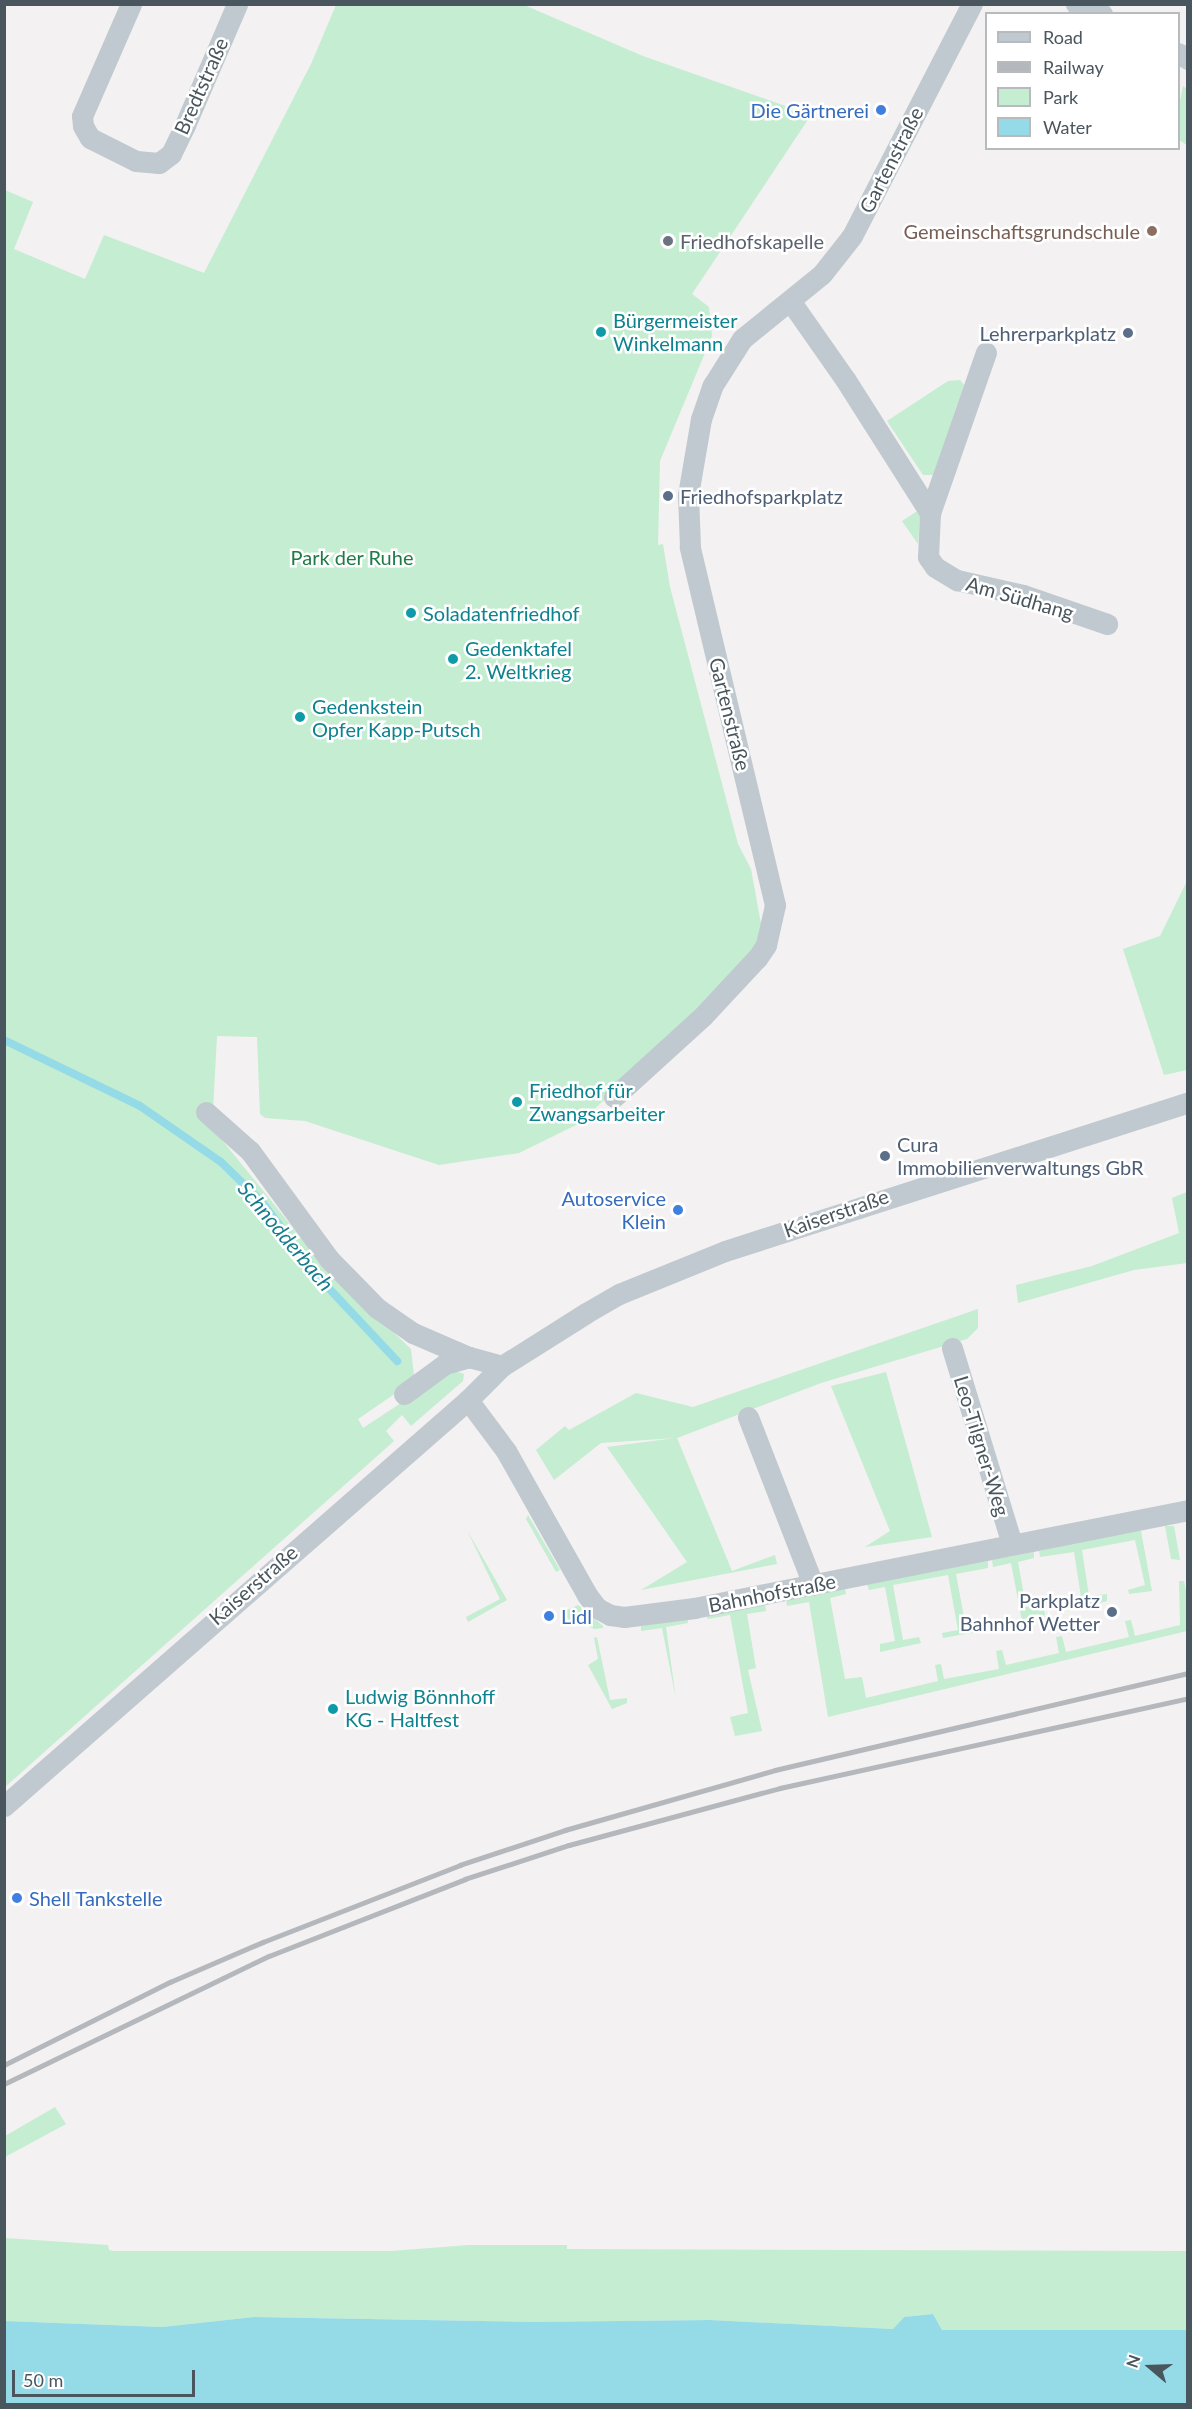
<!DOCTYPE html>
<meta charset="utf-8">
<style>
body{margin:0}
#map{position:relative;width:1192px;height:2409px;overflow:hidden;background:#f3f1f1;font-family:Lato,sans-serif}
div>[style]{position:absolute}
.green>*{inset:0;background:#c4edd1}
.water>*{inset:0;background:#94dbe7}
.stream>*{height:8px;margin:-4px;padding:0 4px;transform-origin:4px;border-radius:4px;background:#94dbe7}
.minor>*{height:21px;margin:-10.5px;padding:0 10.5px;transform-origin:10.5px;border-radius:10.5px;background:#c0c9cf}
.rail>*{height:4.5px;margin:-2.25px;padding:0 2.25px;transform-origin:2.25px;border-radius:2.25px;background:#b4b7bb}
.dots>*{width:16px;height:16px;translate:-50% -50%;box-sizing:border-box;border:3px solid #fff;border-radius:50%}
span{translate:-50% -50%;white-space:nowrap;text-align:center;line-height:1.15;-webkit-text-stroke:5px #fff;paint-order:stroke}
.street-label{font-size:20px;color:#4a565d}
.shop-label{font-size:20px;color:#366cbe}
.right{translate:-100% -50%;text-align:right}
.left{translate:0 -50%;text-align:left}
.education-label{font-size:20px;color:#785e54}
.worship-label{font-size:20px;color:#5b616d}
.culture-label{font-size:20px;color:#0d838f}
.service-label{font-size:20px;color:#4e5e75}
.park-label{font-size:20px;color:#1e7b46}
.water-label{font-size:21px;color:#167d8e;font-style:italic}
.frame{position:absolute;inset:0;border:6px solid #4a565d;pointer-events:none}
.legend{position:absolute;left:985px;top:12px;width:195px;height:138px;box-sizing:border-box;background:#fff;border:2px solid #b7bbbe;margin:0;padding:8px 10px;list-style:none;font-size:18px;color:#4a565d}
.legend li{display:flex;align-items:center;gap:12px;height:30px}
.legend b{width:30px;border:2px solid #b7bbbe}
.north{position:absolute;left:1120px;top:2337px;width:60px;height:60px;-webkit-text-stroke:4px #fff;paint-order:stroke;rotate:289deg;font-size:16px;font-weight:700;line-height:24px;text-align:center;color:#4a565d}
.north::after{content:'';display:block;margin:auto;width:21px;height:27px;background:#4a565d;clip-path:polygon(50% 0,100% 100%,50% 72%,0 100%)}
.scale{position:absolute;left:12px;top:2370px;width:183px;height:27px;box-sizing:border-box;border:3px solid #4a565d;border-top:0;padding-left:8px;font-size:18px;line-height:21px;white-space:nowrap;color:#4a565d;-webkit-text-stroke:4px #fff;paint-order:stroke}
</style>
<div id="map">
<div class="green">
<div style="clip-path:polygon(336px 5px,524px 5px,643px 56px,811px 115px,692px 294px,709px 307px,712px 336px,660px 461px,658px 545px,663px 544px,670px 587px,738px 844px,751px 869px,762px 929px,757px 945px,697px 1015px,578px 1124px,519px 1153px,439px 1165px,305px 1121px,265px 1118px,260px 1114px,257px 1037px,217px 1036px,213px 1110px,222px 1140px,323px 1265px,411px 1349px,414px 1376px,409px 1384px,358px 1419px,363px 1428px,439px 1378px,455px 1371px,464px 1374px,463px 1381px,411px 1426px,402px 1415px,386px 1431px,394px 1441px,5px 1787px,5px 190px,33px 202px,14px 249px,85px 279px,104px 235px,204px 273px,311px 64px)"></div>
<div style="clip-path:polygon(1183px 86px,1187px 89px,1187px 145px,1179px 140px,1179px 106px)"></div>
<div style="clip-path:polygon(960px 380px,964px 385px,933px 475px,923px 475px,887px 421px,948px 381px)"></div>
<div style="clip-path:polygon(919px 510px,920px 516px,918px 544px,902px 521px)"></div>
<div style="clip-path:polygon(1187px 881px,1187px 1070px,1164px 1075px,1123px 949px,1160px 936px)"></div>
<div style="clip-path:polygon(1187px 1192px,1187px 1263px,1134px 1270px,1018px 1303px,1016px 1285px,1092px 1266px,1179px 1233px,1172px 1198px)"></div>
<div style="clip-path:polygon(978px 1309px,978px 1328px,967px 1339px,821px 1383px,677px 1438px,732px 1571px,775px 1555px,777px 1564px,641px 1590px,687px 1562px,607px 1447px,675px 1438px,601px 1443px,554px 1480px,536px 1450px,565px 1426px,569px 1430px,636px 1393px,693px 1407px)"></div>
<div style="clip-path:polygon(886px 1372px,932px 1537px,865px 1547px,890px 1531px,831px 1386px)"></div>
<div style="clip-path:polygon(528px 1515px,560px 1570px,556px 1572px,526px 1519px)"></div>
<div style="clip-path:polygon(1165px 1526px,1174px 1526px,1180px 1560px,1171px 1559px)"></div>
<div style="clip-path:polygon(1136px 1529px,1141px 1531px,1152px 1591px,1129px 1594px,1128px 1590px,1145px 1585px,1135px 1540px,1082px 1550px,1089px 1596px,1107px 1594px,1107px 1601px,1068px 1611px,1065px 1601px,1081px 1597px,1074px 1552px,1040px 1557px,1039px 1551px)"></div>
<div style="clip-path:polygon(467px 1530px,507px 1600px,468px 1622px,466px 1617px,500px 1599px)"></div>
<div style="clip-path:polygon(1034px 1552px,1034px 1558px,1018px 1562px,1026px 1607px,1044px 1606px,1045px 1615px,1022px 1621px,1011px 1563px,993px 1567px,992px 1560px)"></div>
<div style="clip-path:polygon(988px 1561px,988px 1568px,956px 1574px,966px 1628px,982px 1626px,982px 1631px,943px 1638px,942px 1633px,958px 1630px,948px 1575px,893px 1585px,903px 1640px,919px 1637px,921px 1643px,880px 1652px,880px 1644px,895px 1641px,885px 1587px,869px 1590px,867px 1584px)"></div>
<div style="clip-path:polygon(1179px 1581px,1184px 1581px,1187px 1597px,1187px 1631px,828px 1717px,809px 1602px,787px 1606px,786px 1599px,845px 1588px,846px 1594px,830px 1598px,845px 1679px,862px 1677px,866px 1698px,938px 1681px,935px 1665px,941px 1664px,944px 1679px,999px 1669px,996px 1651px,1002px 1650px,1006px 1665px,1059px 1653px,1056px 1637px,1062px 1636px,1066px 1652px,1129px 1637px,1125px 1621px,1131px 1620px,1135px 1636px,1180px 1625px)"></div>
<div style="clip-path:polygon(765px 1603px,766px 1611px,747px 1614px,756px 1668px,748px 1670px,762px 1731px,735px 1736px,730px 1717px,748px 1713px,730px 1615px,708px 1619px,706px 1615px)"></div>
<div style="clip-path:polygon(578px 1605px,603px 1626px,603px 1628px,595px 1629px,566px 1618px,567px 1610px)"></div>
<div style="clip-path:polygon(688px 1618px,688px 1623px,666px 1627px,676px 1699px,662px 1628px,641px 1631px,641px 1626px)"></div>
<div style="clip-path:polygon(597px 1637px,610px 1700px,627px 1698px,627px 1703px,612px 1709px,588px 1665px,598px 1659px,594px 1638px)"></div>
<div style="clip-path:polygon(55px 2107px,66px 2124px,5px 2157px,5px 2136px)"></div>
<div style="clip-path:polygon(5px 2238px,108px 2245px,109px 2250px,113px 2251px,391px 2251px,469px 2245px,567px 2245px,567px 2249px,1187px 2251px,1187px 2330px,942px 2330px,933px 2314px,904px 2317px,893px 2329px,710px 2320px,533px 2322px,254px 2317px,162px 2327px,5px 2321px)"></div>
</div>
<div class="water">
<div style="clip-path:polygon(933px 2314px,942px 2330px,1187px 2330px,1187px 2404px,5px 2404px,5px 2321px,162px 2327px,254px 2317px,533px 2322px,710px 2320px,893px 2329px,904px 2317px)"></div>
</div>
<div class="stream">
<div style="left:4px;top:1040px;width:151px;rotate:25.9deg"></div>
<div style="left:140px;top:1106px;width:98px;rotate:34.7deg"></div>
<div style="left:221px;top:1162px;width:56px;rotate:44.3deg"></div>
<div style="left:261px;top:1201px;width:101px;rotate:52.7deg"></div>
<div style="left:322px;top:1281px;width:110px;rotate:46.8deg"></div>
</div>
<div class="minor">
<div style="left:131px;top:4px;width:122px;rotate:113.6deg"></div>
<div style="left:82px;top:116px;width:10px;rotate:84deg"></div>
<div style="left:83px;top:126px;width:14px;rotate:60deg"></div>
<div style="left:90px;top:138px;width:51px;rotate:26.6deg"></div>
<div style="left:136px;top:161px;width:23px;rotate:5deg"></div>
<div style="left:159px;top:163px;width:15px;rotate:-37deg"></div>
<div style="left:171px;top:154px;width:32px;rotate:-64deg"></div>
<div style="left:185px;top:125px;width:132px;rotate:-66.7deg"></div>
<div style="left:1076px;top:4px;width:28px;rotate:21deg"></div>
<div style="left:1178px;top:53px;width:12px;rotate:31deg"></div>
<div style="left:791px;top:302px;width:94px;rotate:55deg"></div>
<div style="left:845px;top:379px;width:159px;rotate:57.6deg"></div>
<div style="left:930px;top:513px;width:44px;rotate:92.6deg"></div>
<div style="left:928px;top:557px;width:12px;rotate:55deg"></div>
<div style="left:935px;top:567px;width:26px;rotate:31deg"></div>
<div style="left:957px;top:580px;width:68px;rotate:12.8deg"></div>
<div style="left:1023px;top:595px;width:89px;rotate:19deg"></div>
<div style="left:930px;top:513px;width:170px;rotate:-70.8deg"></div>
<div style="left:614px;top:1097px;width:120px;rotate:-42.3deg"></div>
<div style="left:703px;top:1016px;width:81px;rotate:-47deg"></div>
<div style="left:758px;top:957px;width:14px;rotate:-56deg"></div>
<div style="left:766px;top:945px;width:41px;rotate:-77.3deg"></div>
<div style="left:775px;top:905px;width:368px;rotate:-103.4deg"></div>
<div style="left:690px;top:547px;width:52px;rotate:-92.2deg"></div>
<div style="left:688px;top:495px;width:77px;rotate:-80.3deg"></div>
<div style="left:701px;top:419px;width:36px;rotate:-71deg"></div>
<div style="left:713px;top:385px;width:54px;rotate:-57.8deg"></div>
<div style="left:742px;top:339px;width:103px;rotate:-39.1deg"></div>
<div style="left:822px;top:274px;width:48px;rotate:-51.7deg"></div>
<div style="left:852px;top:236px;width:261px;rotate:-62.7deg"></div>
<div style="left:206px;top:1112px;width:59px;rotate:41.6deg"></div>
<div style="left:250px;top:1151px;width:134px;rotate:53.8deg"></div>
<div style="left:329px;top:1259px;width:69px;rotate:45.6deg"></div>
<div style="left:377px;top:1308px;width:44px;rotate:34.8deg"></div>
<div style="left:413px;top:1333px;width:61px;rotate:23.2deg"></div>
<div style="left:469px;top:1357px;width:34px;rotate:15deg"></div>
<div style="left:952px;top:1348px;width:205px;rotate:73deg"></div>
<div style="left:404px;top:1394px;width:51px;rotate:-36.2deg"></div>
<div style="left:445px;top:1364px;width:25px;rotate:-16deg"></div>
<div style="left:468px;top:1400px;width:64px;rotate:53.3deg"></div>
<div style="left:506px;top:1451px;width:165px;rotate:60.6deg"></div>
<div style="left:587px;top:1595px;width:16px;rotate:52deg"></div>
<div style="left:597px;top:1608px;width:15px;rotate:28deg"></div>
<div style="left:610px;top:1615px;width:14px;rotate:8deg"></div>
<div style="left:624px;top:1617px;width:71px;rotate:-7.3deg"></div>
<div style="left:694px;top:1608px;width:504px;rotate:-11.22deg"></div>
<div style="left:748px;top:1417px;width:180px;rotate:68.8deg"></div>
<div style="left:4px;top:1806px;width:617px;rotate:-41.19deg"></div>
<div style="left:468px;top:1400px;width:48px;rotate:-45deg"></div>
<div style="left:502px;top:1366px;width:99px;rotate:-32.2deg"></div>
<div style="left:586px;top:1313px;width:38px;rotate:-30deg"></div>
<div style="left:619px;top:1294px;width:114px;rotate:-22.1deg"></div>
<div style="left:725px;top:1251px;width:486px;rotate:-17.8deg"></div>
</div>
<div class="rail">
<div style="left:4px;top:2065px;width:186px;rotate:-26.6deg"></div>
<div style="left:170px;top:1982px;width:101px;rotate:-23.3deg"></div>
<div style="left:263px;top:1942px;width:212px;rotate:-21.3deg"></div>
<div style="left:460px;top:1865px;width:111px;rotate:-18.4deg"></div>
<div style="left:565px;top:1830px;width:218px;rotate:-15.9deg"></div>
<div style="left:775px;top:1770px;width:424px;rotate:-13.2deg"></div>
<div style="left:4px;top:2084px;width:294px;rotate:-25.8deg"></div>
<div style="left:269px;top:1956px;width:211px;rotate:-21.4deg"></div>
<div style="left:465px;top:1879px;width:109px;rotate:-18.1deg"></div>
<div style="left:569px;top:1845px;width:219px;rotate:-15.1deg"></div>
<div style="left:780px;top:1788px;width:418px;rotate:-12.4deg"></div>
</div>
<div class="dots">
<div style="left:881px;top:110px;background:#3f7fe0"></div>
<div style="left:1152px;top:231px;background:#8d6e63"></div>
<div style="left:668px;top:241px;background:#6b7280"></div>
<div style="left:601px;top:332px;background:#0f9aa8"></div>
<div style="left:1128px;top:333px;background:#5c6f8a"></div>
<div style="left:668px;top:496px;background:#5c6f8a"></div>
<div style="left:411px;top:613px;background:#0f9aa8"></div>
<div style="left:453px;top:659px;background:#0f9aa8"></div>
<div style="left:300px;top:717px;background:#0f9aa8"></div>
<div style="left:517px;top:1102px;background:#0f9aa8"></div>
<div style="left:885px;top:1156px;background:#5c6f8a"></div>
<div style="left:678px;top:1210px;background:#3f7fe0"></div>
<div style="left:1112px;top:1612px;background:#5c6f8a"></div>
<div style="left:549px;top:1616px;background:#3f7fe0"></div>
<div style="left:333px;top:1709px;background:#0f9aa8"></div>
<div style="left:17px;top:1898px;background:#3f7fe0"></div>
</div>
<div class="street-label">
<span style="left:201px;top:86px;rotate:-66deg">Bredtstraße</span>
<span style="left:891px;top:160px;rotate:-63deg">Gartenstraße</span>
<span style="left:1020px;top:598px;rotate:16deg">Am Südhang</span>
<span style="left:730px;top:714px;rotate:76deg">Gartenstraße</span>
<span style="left:836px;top:1213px;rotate:-19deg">Kaiserstraße</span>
<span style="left:982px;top:1446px;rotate:73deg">Leo-Tilgner-Weg</span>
<span style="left:253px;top:1585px;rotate:-41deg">Kaiserstraße</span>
<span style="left:772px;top:1593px;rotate:-11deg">Bahnhofstraße</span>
</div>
<div class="shop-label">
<span class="right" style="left:869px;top:110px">Die Gärtnerei</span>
<span class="right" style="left:666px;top:1210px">Autoservice<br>Klein</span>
<span class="left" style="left:561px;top:1616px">Lidl</span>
<span class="left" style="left:29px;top:1898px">Shell Tankstelle</span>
</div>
<div class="education-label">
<span class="right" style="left:1140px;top:231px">Gemeinschaftsgrundschule</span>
</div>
<div class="worship-label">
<span class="left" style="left:680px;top:241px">Friedhofskapelle</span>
</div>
<div class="culture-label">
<span class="left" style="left:613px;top:332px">Bürgermeister<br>Winkelmann</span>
<span class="left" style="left:423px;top:613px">Soladatenfriedhof</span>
<span class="left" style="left:465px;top:660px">Gedenktafel<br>2. Weltkrieg</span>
<span class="left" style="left:312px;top:718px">Gedenkstein<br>Opfer Kapp-Putsch</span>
<span class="left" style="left:529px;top:1102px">Friedhof für<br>Zwangsarbeiter</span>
<span class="left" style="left:345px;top:1708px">Ludwig Bönnhoff<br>KG - Haltfest</span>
</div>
<div class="service-label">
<span class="right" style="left:1116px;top:333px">Lehrerparkplatz</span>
<span class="left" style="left:680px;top:496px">Friedhofsparkplatz</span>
<span class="left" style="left:897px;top:1156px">Cura<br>Immobilienverwaltungs GbR</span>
<span class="right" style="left:1100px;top:1612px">Parkplatz<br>Bahnhof Wetter</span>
</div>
<div class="park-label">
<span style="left:352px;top:557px">Park der Ruhe</span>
</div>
<div class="water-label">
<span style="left:286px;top:1236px;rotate:50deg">Schnodderbach</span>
</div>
<div class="frame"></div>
<ul class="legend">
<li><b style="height:8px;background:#c0c9cf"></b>Road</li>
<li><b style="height:8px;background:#b4b7bb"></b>Railway</li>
<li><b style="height:16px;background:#c4edd1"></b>Park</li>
<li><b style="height:16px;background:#94dbe7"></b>Water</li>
</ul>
<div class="north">N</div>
<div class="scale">50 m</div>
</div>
